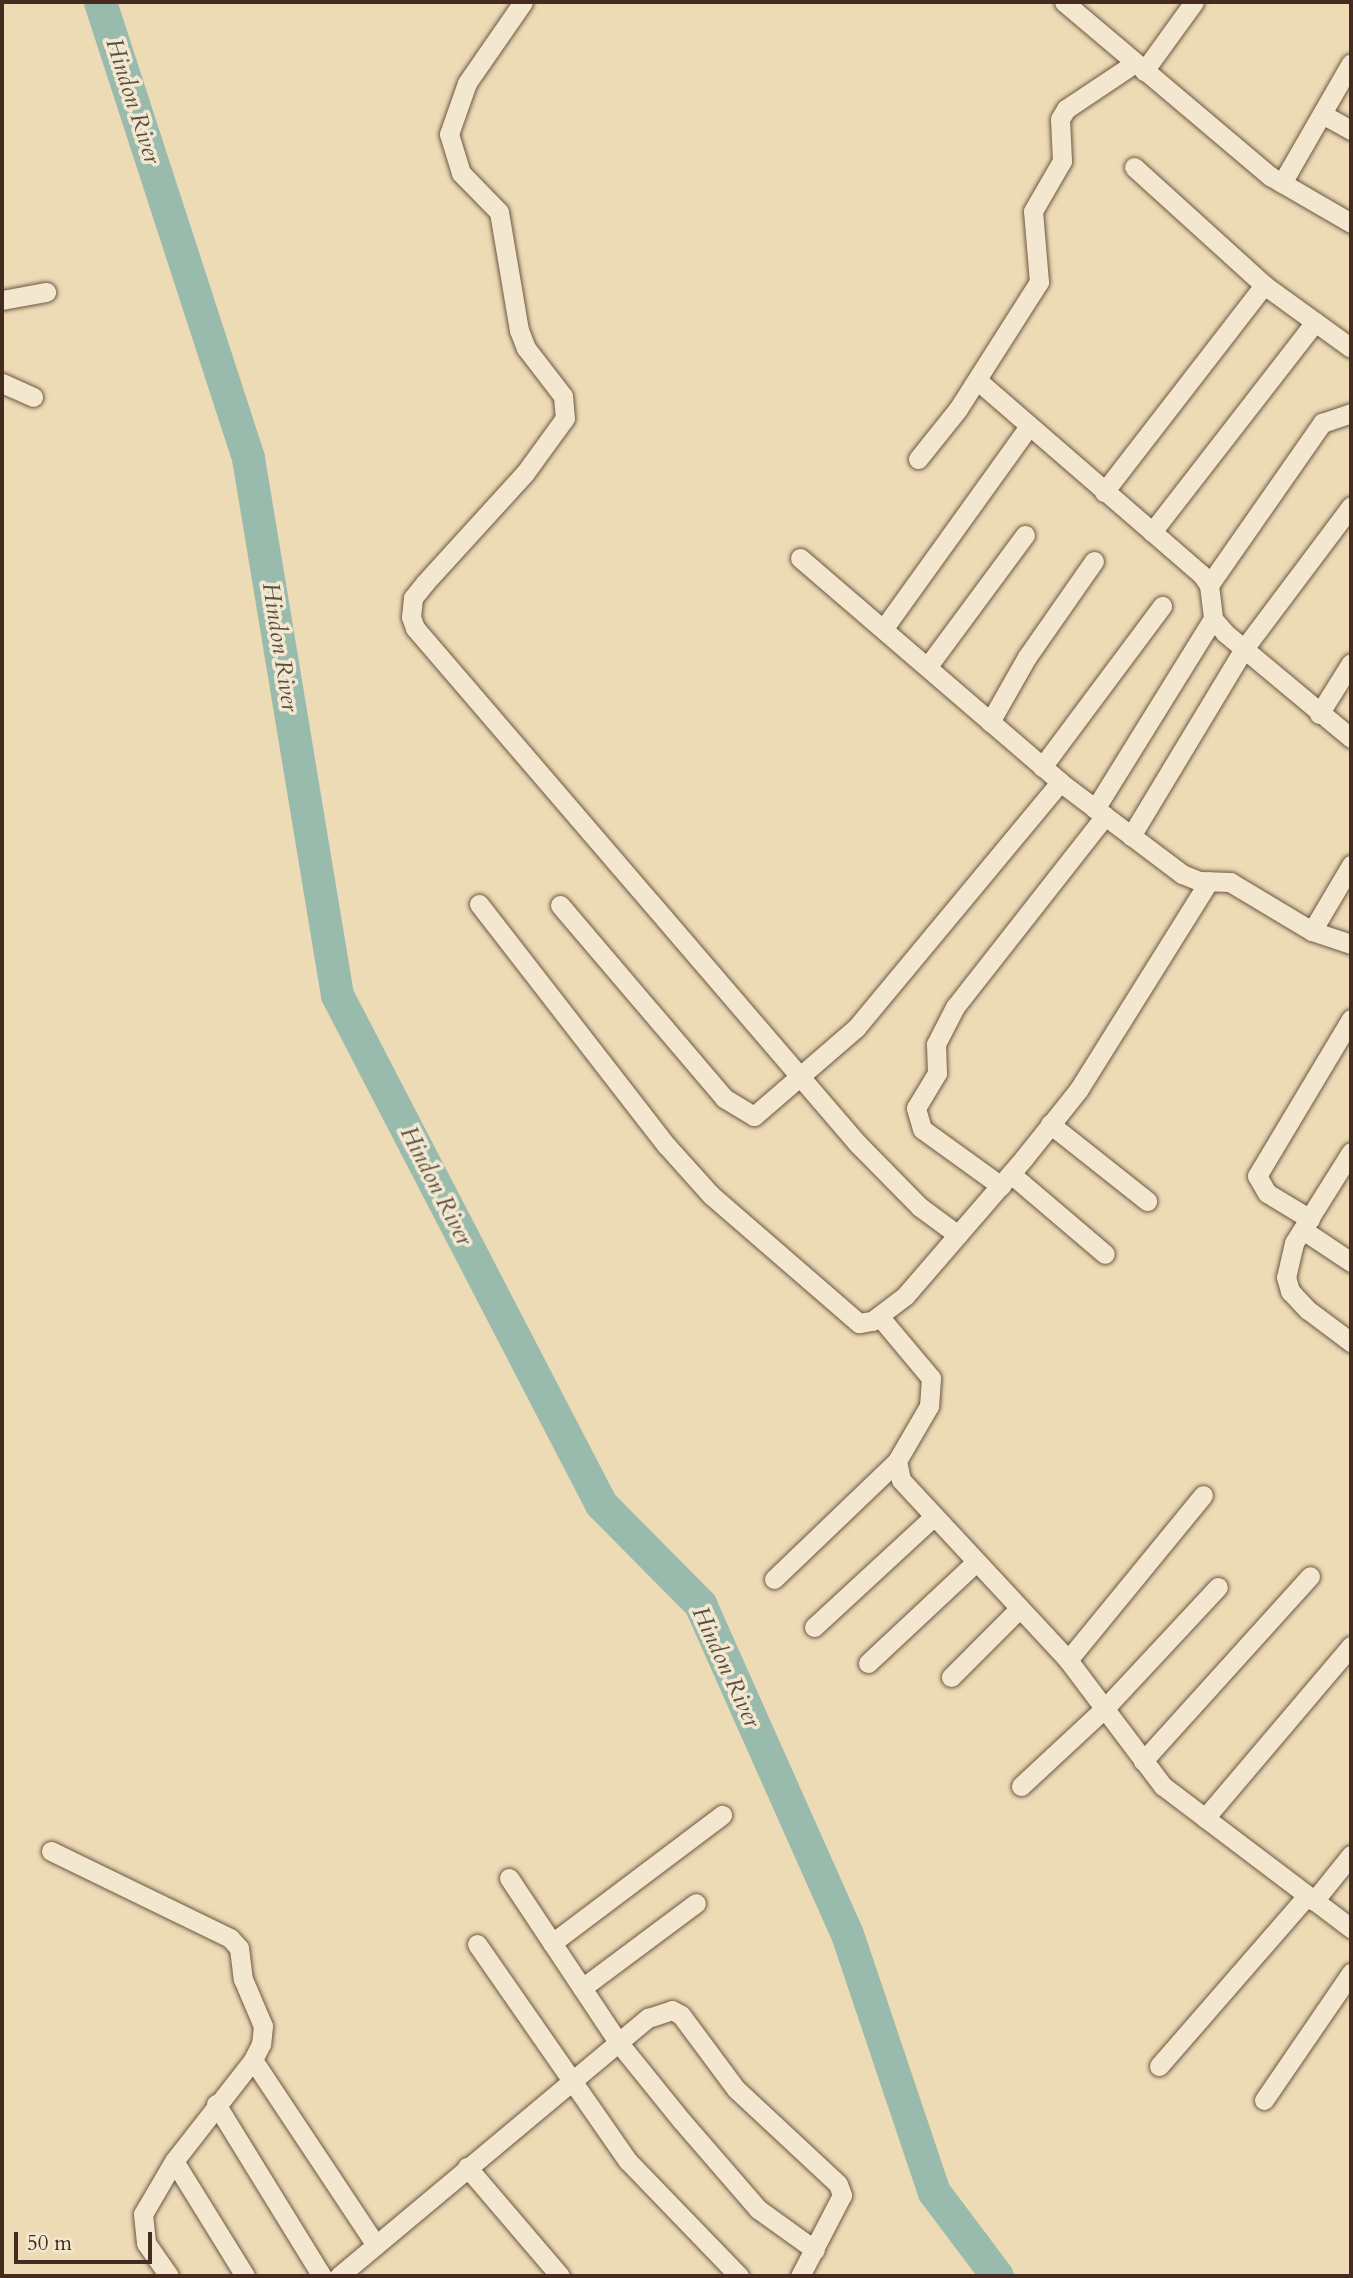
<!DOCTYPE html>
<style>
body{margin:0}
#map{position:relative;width:1353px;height:2278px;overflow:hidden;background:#eddbb5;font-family:Cardo,serif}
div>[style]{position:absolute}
.river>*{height:33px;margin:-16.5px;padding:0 16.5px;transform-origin:16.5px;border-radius:16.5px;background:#99bbad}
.roads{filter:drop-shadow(0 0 2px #6e5644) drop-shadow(0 0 2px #6e5644)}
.minor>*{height:19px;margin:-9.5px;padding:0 9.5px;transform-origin:9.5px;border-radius:9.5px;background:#f3e8cf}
span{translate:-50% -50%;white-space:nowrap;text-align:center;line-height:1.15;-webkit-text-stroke:7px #f3e8cf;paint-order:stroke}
.water-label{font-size:24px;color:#594e42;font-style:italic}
.frame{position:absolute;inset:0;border:4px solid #442a1f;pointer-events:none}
.scale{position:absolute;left:14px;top:2232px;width:138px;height:32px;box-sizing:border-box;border:4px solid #442a1f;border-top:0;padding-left:9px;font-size:21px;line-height:24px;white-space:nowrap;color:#442a1f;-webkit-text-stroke:5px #f3e8cf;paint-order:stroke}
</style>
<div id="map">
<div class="river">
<div style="left:100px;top:2px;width:479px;rotate:72deg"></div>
<div style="left:248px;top:458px;width:544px;rotate:80.59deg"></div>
<div style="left:337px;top:995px;width:573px;rotate:62.59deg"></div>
<div style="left:601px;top:1504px;width:141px;rotate:45.3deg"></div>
<div style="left:700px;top:1604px;width:361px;rotate:66deg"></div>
<div style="left:847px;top:1934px;width:272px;rotate:71.4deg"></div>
<div style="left:934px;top:2192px;width:105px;rotate:53.1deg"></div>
</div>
<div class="roads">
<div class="minor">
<div style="left:523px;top:2px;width:98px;rotate:124.7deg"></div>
<div style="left:467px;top:83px;width:54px;rotate:109.4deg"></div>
<div style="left:449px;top:134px;width:41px;rotate:72.9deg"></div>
<div style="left:461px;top:173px;width:54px;rotate:45.7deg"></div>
<div style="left:499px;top:212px;width:120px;rotate:80.4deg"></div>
<div style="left:519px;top:330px;width:19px;rotate:69deg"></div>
<div style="left:526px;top:348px;width:61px;rotate:52.4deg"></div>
<div style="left:563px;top:396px;width:22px;rotate:85deg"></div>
<div style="left:565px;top:418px;width:68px;rotate:126deg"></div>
<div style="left:525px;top:473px;width:149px;rotate:132.3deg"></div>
<div style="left:425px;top:583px;width:19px;rotate:129deg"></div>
<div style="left:413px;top:598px;width:19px;rotate:96deg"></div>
<div style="left:411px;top:617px;width:12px;rotate:70deg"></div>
<div style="left:415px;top:628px;width:679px;rotate:49.36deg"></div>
<div style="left:857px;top:1143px;width:90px;rotate:45.5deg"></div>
<div style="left:920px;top:1207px;width:47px;rotate:36.4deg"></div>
<div style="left:1064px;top:2px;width:270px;rotate:40.2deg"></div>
<div style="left:1270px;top:176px;width:94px;rotate:30.1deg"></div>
<div style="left:1144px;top:71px;width:85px;rotate:-54.1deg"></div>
<div style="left:1322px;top:114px;width:33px;rotate:29deg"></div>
<div style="left:1134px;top:167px;width:176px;rotate:42.2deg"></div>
<div style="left:1264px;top:285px;width:107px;rotate:35.9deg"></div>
<div style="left:1282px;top:183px;width:138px;rotate:-60.1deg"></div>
<div style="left:2px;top:300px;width:45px;rotate:-10.3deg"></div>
<div style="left:977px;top:380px;width:298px;rotate:40.9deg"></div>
<div style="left:1202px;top:575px;width:12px;rotate:55deg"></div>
<div style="left:1209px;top:585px;width:34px;rotate:83deg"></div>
<div style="left:1213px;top:619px;width:18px;rotate:49deg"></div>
<div style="left:1225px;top:633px;width:164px;rotate:39.8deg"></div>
<div style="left:2px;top:383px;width:34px;rotate:24deg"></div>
<div style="left:918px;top:459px;width:64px;rotate:-51.3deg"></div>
<div style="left:958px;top:409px;width:151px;rotate:-57.5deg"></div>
<div style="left:1039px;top:282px;width:71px;rotate:-94.8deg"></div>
<div style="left:1033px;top:211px;width:58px;rotate:-59.9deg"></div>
<div style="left:1062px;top:161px;width:42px;rotate:-92.7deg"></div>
<div style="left:1060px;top:119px;width:12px;rotate:-59deg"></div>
<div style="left:1066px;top:109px;width:83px;rotate:-33.7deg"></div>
<div style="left:1104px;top:492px;width:262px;rotate:-52.3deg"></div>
<div style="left:1152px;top:532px;width:266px;rotate:-52.2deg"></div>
<div style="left:800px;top:558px;width:343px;rotate:40.7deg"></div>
<div style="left:1060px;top:782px;width:153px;rotate:37deg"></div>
<div style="left:1182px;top:874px;width:18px;rotate:22deg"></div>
<div style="left:1199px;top:881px;width:31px;rotate:2deg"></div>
<div style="left:1230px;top:882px;width:96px;rotate:30.9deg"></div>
<div style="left:1312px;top:931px;width:41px;rotate:18.4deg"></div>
<div style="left:1209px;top:585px;width:198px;rotate:-55.1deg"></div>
<div style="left:1322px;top:423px;width:31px;rotate:-19deg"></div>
<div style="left:884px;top:628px;width:249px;rotate:-54.3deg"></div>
<div style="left:928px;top:666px;width:163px;rotate:-53.5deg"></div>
<div style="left:1319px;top:714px;width:60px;rotate:-57.9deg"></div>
<div style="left:990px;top:722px;width:75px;rotate:-60.4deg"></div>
<div style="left:1027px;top:657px;width:117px;rotate:-55.1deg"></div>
<div style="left:1042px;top:767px;width:201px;rotate:-53.3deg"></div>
<div style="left:1095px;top:809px;width:224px;rotate:-58.2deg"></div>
<div style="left:1131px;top:836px;width:217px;rotate:-58.9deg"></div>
<div style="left:1243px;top:650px;width:180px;rotate:-53.1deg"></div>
<div style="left:479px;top:904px;width:306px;rotate:52.2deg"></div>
<div style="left:667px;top:1146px;width:66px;rotate:48.1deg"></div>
<div style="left:711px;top:1195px;width:196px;rotate:40.9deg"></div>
<div style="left:859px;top:1323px;width:13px;rotate:-9deg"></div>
<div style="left:872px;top:1321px;width:41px;rotate:-37.1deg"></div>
<div style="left:905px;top:1296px;width:182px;rotate:-49.2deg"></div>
<div style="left:1024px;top:1158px;width:88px;rotate:-51.4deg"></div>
<div style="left:1079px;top:1089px;width:245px;rotate:-58deg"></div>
<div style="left:560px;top:905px;width:253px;rotate:49.6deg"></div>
<div style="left:724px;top:1098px;width:35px;rotate:31deg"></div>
<div style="left:754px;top:1116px;width:135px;rotate:-40.8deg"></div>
<div style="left:856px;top:1028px;width:320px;rotate:-50.3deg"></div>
<div style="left:1312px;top:931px;width:77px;rotate:-59.4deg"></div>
<div style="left:1050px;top:1124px;width:124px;rotate:38.4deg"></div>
<div style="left:1351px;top:1152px;width:107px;rotate:122.1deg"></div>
<div style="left:1294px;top:1243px;width:35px;rotate:103deg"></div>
<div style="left:1286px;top:1277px;width:15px;rotate:74deg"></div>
<div style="left:1290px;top:1291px;width:26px;rotate:47deg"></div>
<div style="left:1308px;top:1310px;width:54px;rotate:36.7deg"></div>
<div style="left:1011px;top:1174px;width:123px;rotate:40.4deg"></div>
<div style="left:1001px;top:1186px;width:97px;rotate:-144.2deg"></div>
<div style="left:922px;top:1129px;width:22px;rotate:-106deg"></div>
<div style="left:916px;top:1108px;width:41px;rotate:-59deg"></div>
<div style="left:937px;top:1073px;width:29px;rotate:-92deg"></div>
<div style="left:936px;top:1044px;width:42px;rotate:-62.8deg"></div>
<div style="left:955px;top:1007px;width:243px;rotate:-51.9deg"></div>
<div style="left:1310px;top:1219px;width:50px;rotate:-148.8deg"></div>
<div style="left:1267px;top:1193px;width:20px;rotate:-120deg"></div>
<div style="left:1257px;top:1176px;width:183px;rotate:-59.1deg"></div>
<div style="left:1303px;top:1230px;width:58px;rotate:33.7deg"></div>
<div style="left:879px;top:1316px;width:81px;rotate:50deg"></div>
<div style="left:931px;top:1378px;width:28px;rotate:94deg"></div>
<div style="left:929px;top:1406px;width:64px;rotate:120.2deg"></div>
<div style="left:897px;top:1461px;width:19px;rotate:78deg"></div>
<div style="left:901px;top:1480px;width:246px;rotate:47.1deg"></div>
<div style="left:1068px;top:1660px;width:158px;rotate:53deg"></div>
<div style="left:1163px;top:1786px;width:236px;rotate:37.1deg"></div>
<div style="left:774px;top:1579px;width:170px;rotate:-43.8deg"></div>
<div style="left:814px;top:1627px;width:162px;rotate:-42.7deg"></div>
<div style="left:1068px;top:1660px;width:213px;rotate:-50.7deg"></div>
<div style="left:868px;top:1663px;width:146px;rotate:-43.1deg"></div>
<div style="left:951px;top:1677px;width:95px;rotate:-45deg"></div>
<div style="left:1143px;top:1761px;width:249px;rotate:-47.9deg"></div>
<div style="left:1021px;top:1786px;width:116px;rotate:-42.9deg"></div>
<div style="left:1106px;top:1707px;width:164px;rotate:-47deg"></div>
<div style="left:1205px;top:1818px;width:226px;rotate:-49.7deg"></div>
<div style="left:51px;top:1851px;width:199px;rotate:25.9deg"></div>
<div style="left:230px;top:1938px;width:13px;rotate:48deg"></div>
<div style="left:239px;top:1948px;width:31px;rotate:83deg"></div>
<div style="left:243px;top:1979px;width:51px;rotate:66.9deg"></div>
<div style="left:263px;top:2026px;width:18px;rotate:96deg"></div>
<div style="left:261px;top:2044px;width:18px;rotate:117deg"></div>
<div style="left:253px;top:2060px;width:128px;rotate:128deg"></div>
<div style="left:174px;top:2161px;width:61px;rotate:120.3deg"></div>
<div style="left:143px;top:2214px;width:29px;rotate:84deg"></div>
<div style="left:146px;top:2243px;width:40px;rotate:55.1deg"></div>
<div style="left:509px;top:1878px;width:197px;rotate:56.4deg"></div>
<div style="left:618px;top:2042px;width:100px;rotate:51.1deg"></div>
<div style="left:681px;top:2120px;width:118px;rotate:49.1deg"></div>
<div style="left:758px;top:2209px;width:70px;rotate:35.7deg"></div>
<div style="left:1314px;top:1901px;width:59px;rotate:-51.2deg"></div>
<div style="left:552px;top:1943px;width:213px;rotate:-37deg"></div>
<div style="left:477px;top:1944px;width:264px;rotate:55.2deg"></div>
<div style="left:628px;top:2161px;width:160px;rotate:46deg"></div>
<div style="left:582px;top:1988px;width:142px;rotate:-36.7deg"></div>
<div style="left:253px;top:2060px;width:222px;rotate:56.4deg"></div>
<div style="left:1159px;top:2066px;width:225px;rotate:-49deg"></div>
<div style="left:1264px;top:2100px;width:154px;rotate:-55.6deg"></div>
<div style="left:216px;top:2104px;width:202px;rotate:58.4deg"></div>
<div style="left:174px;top:2161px;width:135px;rotate:58.3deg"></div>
<div style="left:467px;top:2167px;width:143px;rotate:49.5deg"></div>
<div style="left:339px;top:2276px;width:403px;rotate:-39.9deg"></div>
<div style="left:648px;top:2018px;width:25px;rotate:-18deg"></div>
<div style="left:672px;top:2010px;width:10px;rotate:29deg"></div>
<div style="left:681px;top:2015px;width:92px;rotate:53.4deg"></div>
<div style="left:736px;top:2089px;width:139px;rotate:43deg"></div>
<div style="left:838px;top:2184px;width:12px;rotate:70deg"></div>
<div style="left:842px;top:2195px;width:91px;rotate:117.4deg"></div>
</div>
</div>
<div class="water-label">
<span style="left:133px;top:101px;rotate:72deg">Hindon River</span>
<span style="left:280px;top:647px;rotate:81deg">Hindon River</span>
<span style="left:436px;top:1186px;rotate:63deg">Hindon River</span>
<span style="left:726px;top:1667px;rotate:65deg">Hindon River</span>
</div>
<div class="frame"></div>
<div class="scale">50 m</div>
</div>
